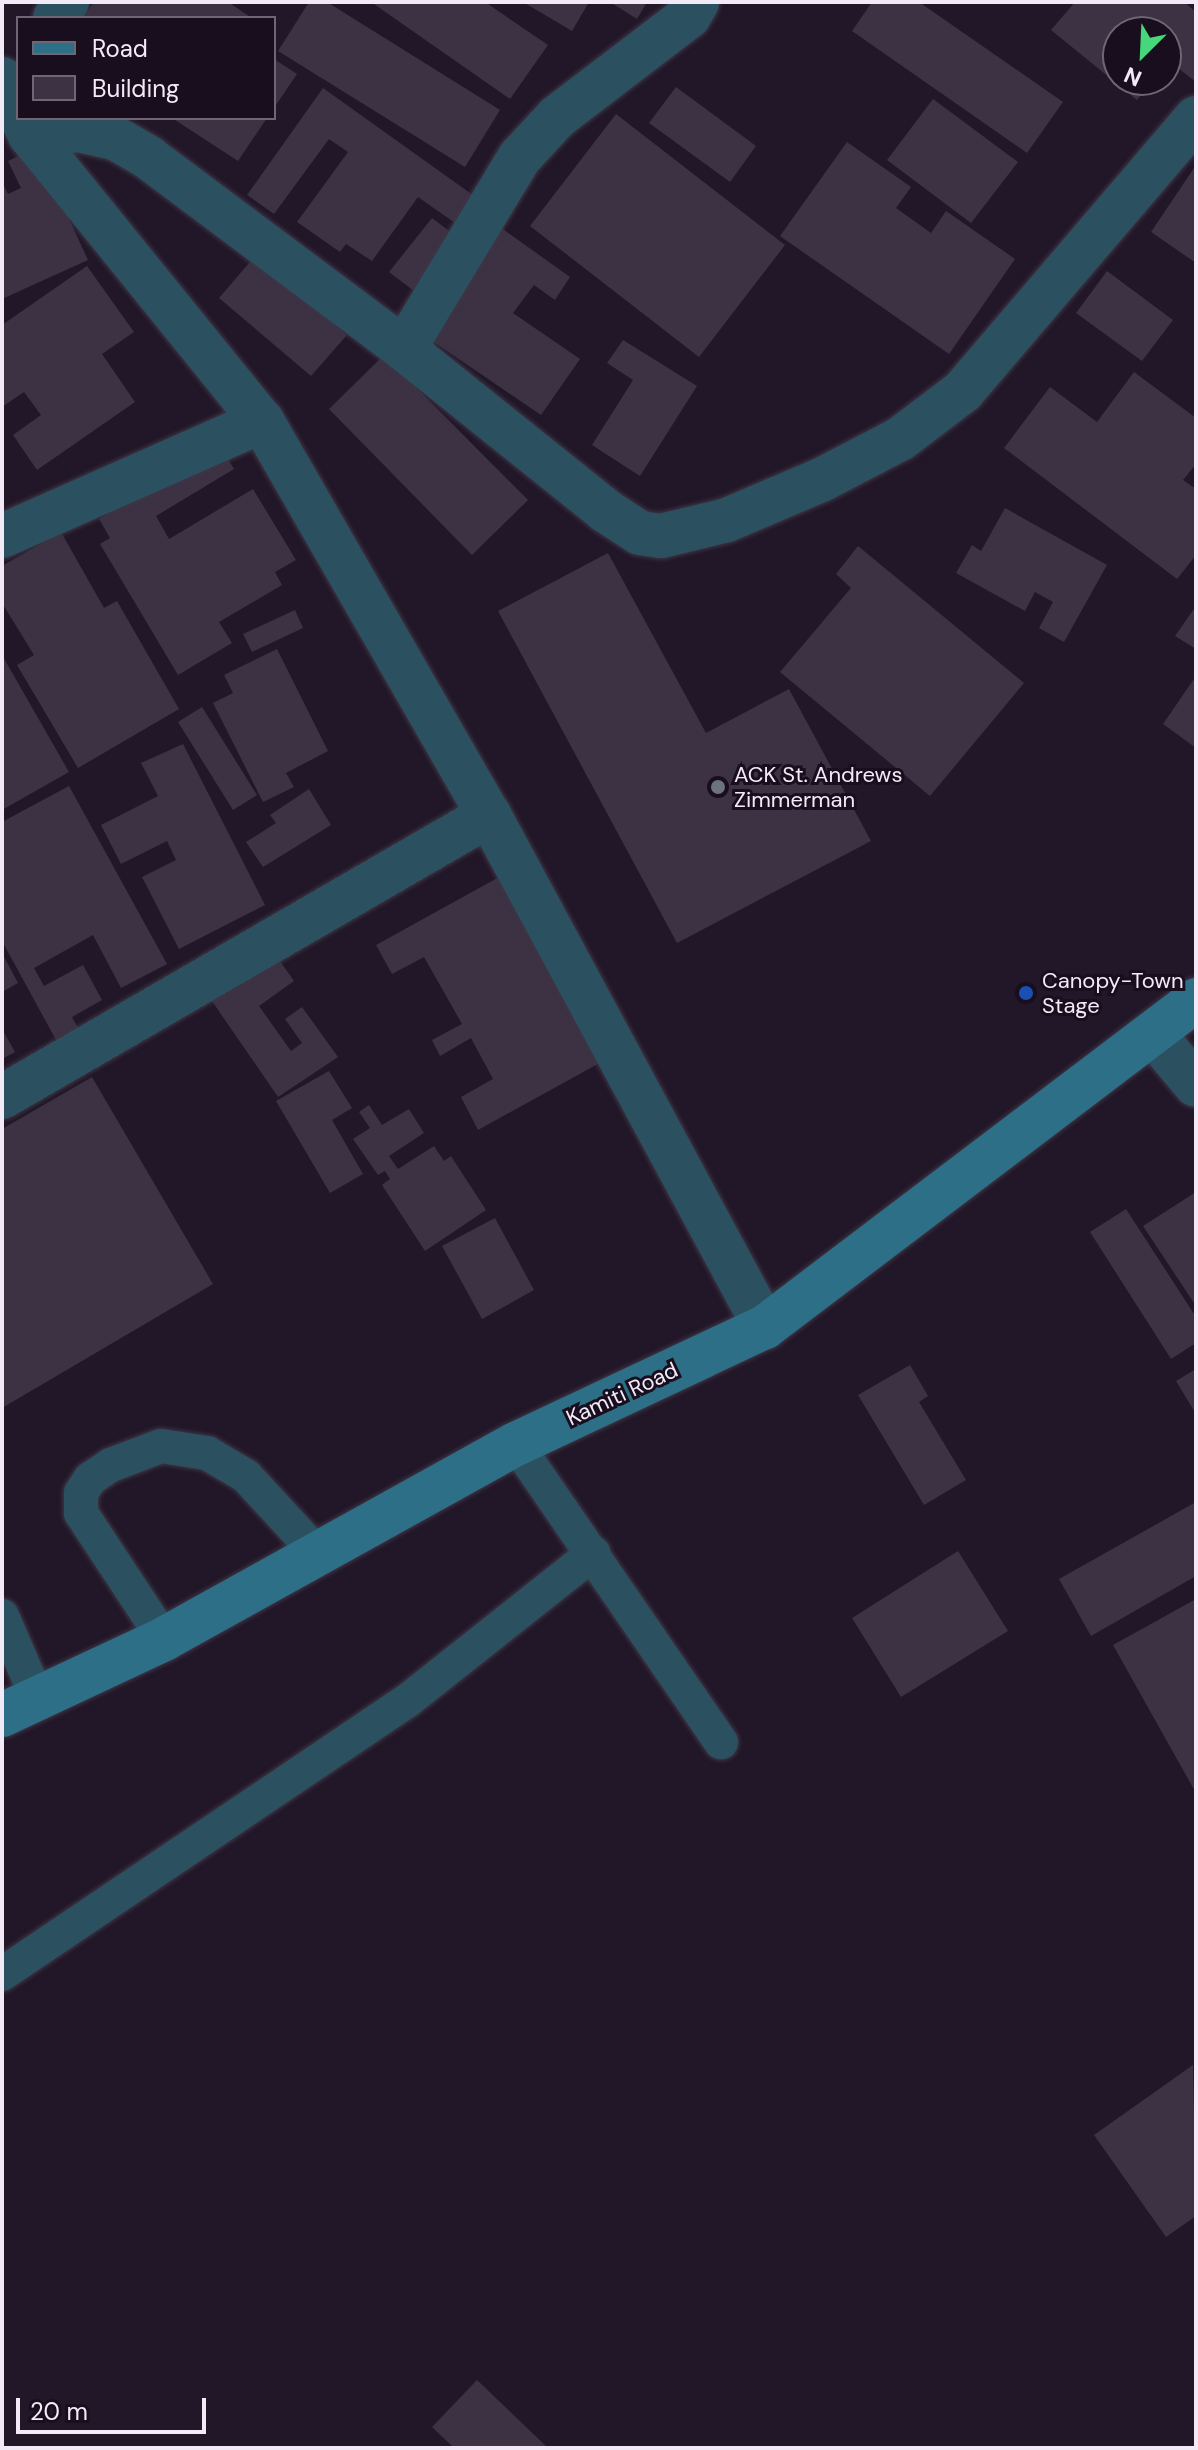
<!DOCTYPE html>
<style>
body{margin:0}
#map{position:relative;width:1198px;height:2450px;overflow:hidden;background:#211728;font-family:"DM Sans",sans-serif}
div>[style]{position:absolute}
.building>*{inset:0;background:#3d3244}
.roads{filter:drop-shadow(0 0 2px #3e3545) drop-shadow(0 0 2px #3e3545)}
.lane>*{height:34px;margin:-17px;padding:0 17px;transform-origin:17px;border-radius:17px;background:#2b5161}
.street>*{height:44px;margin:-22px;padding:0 22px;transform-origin:22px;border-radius:22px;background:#2b5161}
.secondary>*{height:44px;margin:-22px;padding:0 22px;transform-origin:22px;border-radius:22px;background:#2e6f88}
.dots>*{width:22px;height:22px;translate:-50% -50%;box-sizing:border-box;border:4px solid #180e1e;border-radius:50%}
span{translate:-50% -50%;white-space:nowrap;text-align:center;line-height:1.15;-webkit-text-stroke:6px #180e1e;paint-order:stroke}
.poi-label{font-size:22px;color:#f2ebf7}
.left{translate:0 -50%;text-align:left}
.street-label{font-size:22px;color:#f2ebf7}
.frame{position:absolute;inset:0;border:4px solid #f2ebf7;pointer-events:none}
.legend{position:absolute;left:16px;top:16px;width:260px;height:104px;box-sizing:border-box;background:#180e1e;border:2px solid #6f6675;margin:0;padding:10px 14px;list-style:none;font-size:24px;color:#f2ebf7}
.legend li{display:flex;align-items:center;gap:16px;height:40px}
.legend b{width:40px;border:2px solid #6f6675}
.north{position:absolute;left:1102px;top:16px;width:80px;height:80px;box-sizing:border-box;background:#180e1e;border:2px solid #6f6675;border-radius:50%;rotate:204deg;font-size:22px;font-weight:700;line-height:32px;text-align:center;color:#f2ebf7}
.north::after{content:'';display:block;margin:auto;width:28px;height:36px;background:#46d77a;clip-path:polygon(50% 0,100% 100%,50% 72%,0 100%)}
.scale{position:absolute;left:16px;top:2398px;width:190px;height:36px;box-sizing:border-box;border:4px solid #f2ebf7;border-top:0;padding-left:10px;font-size:24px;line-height:28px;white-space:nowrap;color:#f2ebf7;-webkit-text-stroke:6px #180e1e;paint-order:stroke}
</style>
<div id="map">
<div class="building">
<div style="clip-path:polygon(94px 2px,228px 2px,252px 18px,83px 18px)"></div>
<div style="clip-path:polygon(309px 2px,327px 2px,500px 110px,465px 167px,278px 51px)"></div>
<div style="clip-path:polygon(371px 2px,485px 2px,548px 45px,510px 99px)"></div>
<div style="clip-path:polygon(523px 2px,589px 2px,572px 31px)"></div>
<div style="clip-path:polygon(610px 2px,647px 2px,637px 19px)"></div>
<div style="clip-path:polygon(872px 2px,919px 2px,1063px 102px,1027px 153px,852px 31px)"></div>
<div style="clip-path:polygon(1075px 2px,1184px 2px,1196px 12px,1196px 82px,1169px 61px,1166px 65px,1166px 32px,1118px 32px,1118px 80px,1153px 80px,1137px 100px,1051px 30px)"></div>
<div style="clip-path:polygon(274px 59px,297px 74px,274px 108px)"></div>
<div style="clip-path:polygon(676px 87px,756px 146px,730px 182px,649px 123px)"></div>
<div style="clip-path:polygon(323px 88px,484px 203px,465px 230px,418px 197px,372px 261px,346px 244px,340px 252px,297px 222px,348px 152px,329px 139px,274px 214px,247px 195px)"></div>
<div style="clip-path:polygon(933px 99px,1018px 162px,971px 223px,887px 160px)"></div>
<div style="clip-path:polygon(616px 114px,785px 245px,699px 357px,530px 226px)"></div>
<div style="clip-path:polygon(172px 118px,267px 118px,238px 161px)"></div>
<div style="clip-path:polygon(847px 142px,911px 187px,896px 208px,931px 233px,946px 211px,1015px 259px,949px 354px,780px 236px)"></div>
<div style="clip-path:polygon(36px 147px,88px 260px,2px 299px,2px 182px,8px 194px,21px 188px,8px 161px)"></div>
<div style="clip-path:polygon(1196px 165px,1196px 263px,1151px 232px)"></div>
<div style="clip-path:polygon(432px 218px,460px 239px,418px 294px,389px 272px)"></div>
<div style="clip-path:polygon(500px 227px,570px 277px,555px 300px,534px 285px,513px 313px,580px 359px,541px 415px,425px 336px)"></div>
<div style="clip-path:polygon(255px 256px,347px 335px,311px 376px,219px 298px)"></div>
<div style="clip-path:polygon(87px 266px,134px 332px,102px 354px,135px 402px,37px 470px,13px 435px,41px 415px,24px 392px,2px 407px,2px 325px)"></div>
<div style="clip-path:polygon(1107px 271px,1173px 320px,1142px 361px,1076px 313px)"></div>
<div style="clip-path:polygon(623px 340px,697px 386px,640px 476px,592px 445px,633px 380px,607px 363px)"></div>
<div style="clip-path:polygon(384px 355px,528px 500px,472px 555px,329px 409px)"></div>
<div style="clip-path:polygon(1134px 372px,1196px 418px,1196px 464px,1183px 480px,1196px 489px,1196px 555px,1177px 579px,1004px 448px,1050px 387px,1097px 422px)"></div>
<div style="clip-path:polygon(220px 446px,234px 469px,156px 516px,169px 539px,253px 489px,296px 560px,275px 572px,282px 585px,219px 622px,232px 643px,178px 675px,100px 544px,110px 538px,99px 519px)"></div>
<div style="clip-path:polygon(1005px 508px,1107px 565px,1064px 642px,1039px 628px,1053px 602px,1035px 592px,1025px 611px,956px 573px,972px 545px,981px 551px)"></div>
<div style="clip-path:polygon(61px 532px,104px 608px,117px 601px,179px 709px,78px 768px,17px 665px,34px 655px,2px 603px,2px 566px)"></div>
<div style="clip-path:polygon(858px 546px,1024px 683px,930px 796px,780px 672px,851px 588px,836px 574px)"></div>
<div style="clip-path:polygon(608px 553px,706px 733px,789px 689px,871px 841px,677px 943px,498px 611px)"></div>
<div style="clip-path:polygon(1196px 606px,1196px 649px,1175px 636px)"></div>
<div style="clip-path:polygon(295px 610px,303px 628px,252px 652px,243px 634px)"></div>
<div style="clip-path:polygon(277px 649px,328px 751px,286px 773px,294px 787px,263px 802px,213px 703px,233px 693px,224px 675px)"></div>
<div style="clip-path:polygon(2px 655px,69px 772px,2px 810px)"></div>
<div style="clip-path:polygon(1196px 676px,1196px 748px,1163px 724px)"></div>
<div style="clip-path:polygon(202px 707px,257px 795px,233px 810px,178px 722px)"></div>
<div style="clip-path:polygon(183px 744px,265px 905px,179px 949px,142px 877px,176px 860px,167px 841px,121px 864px,101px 825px,158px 796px,141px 763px)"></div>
<div style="clip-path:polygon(69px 786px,167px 964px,121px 988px,93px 935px,34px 968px,44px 986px,83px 965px,102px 1000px,72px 1017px,78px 1028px,56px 1040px,2px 941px,2px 822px)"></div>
<div style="clip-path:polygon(309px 789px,331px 825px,263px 867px,246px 842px,276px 823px,270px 815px)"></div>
<div style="clip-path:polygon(501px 876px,605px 1060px,478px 1130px,461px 1097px,493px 1079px,471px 1038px,440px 1056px,432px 1040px,462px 1024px,424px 957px,392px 974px,376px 945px)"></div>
<div style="clip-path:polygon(268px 944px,294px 981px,259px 1006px,291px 1051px,302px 1043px,285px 1019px,302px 1007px,338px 1057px,278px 1097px,203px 988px)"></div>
<div style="clip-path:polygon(2px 953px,18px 983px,2px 992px)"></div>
<div style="clip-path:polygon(2px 1029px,15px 1052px,2px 1059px)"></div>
<div style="clip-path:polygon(329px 1071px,352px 1108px,332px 1120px,363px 1174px,330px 1193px,276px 1101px)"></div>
<div style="clip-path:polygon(92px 1077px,213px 1284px,2px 1408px,2px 1129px)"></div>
<div style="clip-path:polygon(369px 1105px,382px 1125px,409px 1109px,424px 1133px,389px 1156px,398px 1169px,434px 1146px,444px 1161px,451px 1156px,486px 1210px,425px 1251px,382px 1185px,390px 1179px,385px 1171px,378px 1175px,353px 1139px,370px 1128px,359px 1112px)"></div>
<div style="clip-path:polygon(1196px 1192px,1196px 1306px,1143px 1226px)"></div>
<div style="clip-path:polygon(1126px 1209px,1196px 1317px,1196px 1343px,1171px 1359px,1090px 1232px)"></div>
<div style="clip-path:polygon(495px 1218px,534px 1290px,482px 1319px,442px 1246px)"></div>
<div style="clip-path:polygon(910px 1365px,928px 1396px,919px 1402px,966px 1480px,924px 1505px,858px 1395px)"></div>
<div style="clip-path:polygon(1196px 1369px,1196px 1414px,1176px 1381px)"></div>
<div style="clip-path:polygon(1196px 1502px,1196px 1576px,1091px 1636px,1059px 1579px)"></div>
<div style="clip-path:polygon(958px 1551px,1008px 1631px,901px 1697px,852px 1618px)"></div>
<div style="clip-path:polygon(1196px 1599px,1196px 1793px,1113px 1645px)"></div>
<div style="clip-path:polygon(1193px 2065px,1196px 2216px,1166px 2237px,1094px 2135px)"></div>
<div style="clip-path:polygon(477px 2380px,548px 2448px,454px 2448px,432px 2427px)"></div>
</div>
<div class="roads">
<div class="lane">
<div style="left:516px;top:1444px;width:362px;rotate:55.5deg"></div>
<div style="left:2px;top:1616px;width:94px;rotate:66.7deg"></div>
<div style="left:164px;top:1639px;width:151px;rotate:-123.4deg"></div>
<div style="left:81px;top:1513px;width:20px;rotate:-90deg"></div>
<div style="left:81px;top:1493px;width:17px;rotate:-57deg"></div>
<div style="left:90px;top:1479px;width:25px;rotate:-34deg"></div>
<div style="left:111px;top:1465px;width:53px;rotate:-20.8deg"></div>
<div style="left:161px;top:1446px;width:47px;rotate:8.7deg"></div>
<div style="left:207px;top:1453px;width:45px;rotate:30.5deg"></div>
<div style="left:246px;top:1476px;width:105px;rotate:47.3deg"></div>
<div style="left:2px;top:1974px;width:488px;rotate:-34deg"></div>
<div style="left:407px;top:1701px;width:238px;rotate:-38.4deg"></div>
</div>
<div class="street">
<div style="left:55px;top:18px;width:20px;rotate:-53deg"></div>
<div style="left:2px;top:79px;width:34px;rotate:62deg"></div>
<div style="left:22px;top:118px;width:19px;rotate:65deg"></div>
<div style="left:30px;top:135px;width:368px;rotate:51deg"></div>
<div style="left:262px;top:421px;width:455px;rotate:60.1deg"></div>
<div style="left:489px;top:815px;width:582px;rotate:61.67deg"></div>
<div style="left:30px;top:135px;width:49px;rotate:-5.8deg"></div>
<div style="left:79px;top:130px;width:37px;rotate:13deg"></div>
<div style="left:115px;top:138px;width:39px;rotate:30deg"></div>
<div style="left:149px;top:158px;width:319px;rotate:36.8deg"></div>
<div style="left:404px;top:349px;width:259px;rotate:38.7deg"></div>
<div style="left:606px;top:511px;width:40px;rotate:32.9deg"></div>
<div style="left:640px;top:533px;width:21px;rotate:8deg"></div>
<div style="left:661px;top:536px;width:68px;rotate:-13.6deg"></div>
<div style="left:727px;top:520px;width:104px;rotate:-23.1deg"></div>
<div style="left:823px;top:479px;width:87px;rotate:-27.5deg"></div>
<div style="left:900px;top:439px;width:79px;rotate:-37.3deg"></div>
<div style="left:963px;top:391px;width:359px;rotate:-49.5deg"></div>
<div style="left:404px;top:349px;width:224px;rotate:-58.9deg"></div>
<div style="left:520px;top:157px;width:54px;rotate:-47.2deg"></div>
<div style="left:557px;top:117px;width:166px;rotate:-37.4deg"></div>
<div style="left:689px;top:16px;width:16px;rotate:-60deg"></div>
<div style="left:2px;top:536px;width:284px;rotate:-23.9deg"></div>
<div style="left:1154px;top:1035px;width:65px;rotate:50deg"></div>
<div style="left:2px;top:1097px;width:563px;rotate:-30.07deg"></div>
</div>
<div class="secondary">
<div style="left:2px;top:1715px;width:179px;rotate:-25.1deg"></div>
<div style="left:164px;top:1639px;width:402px;rotate:-29deg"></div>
<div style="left:516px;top:1444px;width:275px;rotate:-25.2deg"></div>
<div style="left:765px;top:1327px;width:541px;rotate:-37.19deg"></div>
</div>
</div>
<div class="dots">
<div style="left:718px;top:787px;background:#6b7280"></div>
<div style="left:1026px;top:993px;background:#1a4fb4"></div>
</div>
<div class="poi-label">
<span class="left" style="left:734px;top:787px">ACK St. Andrews<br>Zimmerman</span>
<span class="left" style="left:1042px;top:993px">Canopy-Town<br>Stage</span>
</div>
<div class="street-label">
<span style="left:622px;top:1394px;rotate:-25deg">Kamiti Road</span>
</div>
<div class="frame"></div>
<ul class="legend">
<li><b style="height:10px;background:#2e6f88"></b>Road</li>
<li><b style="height:22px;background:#3d3244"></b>Building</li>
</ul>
<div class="north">N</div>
<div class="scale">20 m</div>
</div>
